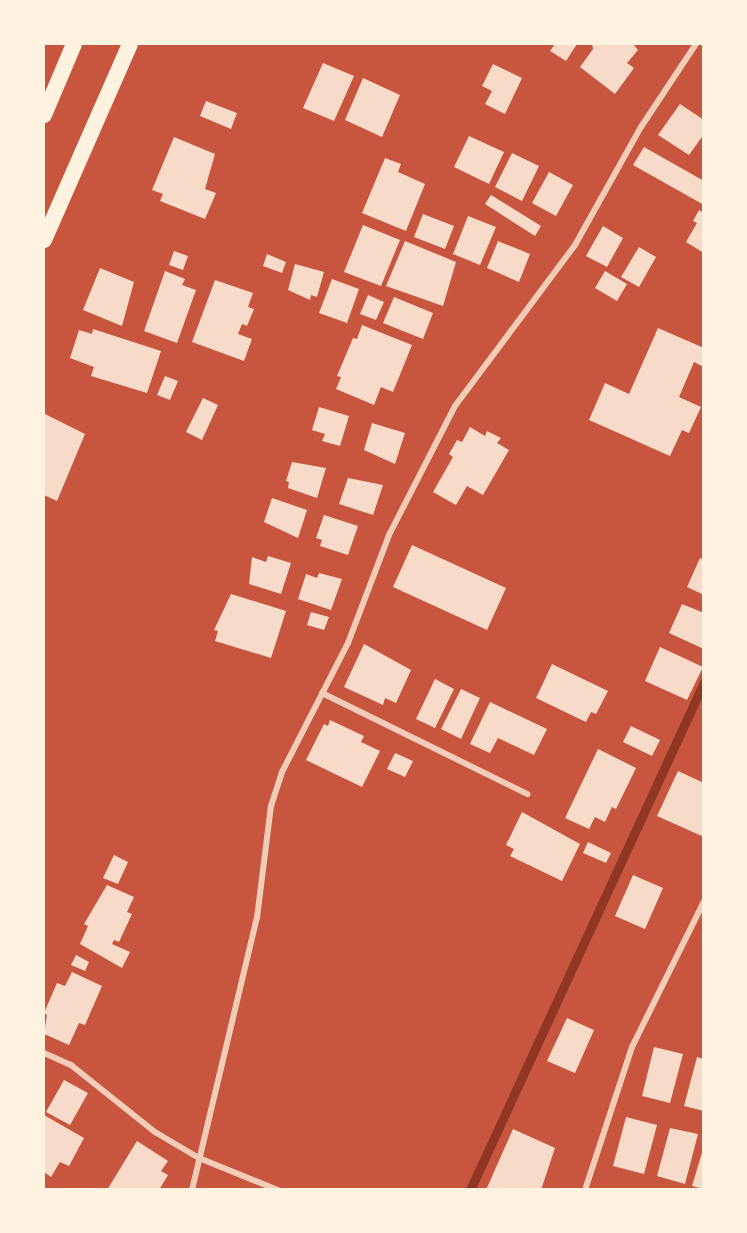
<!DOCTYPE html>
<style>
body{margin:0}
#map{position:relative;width:747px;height:1233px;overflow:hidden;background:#c8553d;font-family:Lato,sans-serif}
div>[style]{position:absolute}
.stream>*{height:9px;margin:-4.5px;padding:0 4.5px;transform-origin:4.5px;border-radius:4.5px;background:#8f3625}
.building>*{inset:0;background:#f7dbc8}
.minor>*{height:6px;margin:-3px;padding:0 3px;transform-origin:3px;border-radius:3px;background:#f1ccb7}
.trunk>*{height:16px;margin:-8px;padding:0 8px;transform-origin:8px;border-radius:8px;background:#fff3e0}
span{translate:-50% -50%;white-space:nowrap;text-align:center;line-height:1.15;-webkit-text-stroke:6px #fff3e0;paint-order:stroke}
.frame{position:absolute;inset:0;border:45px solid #fff3e0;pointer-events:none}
</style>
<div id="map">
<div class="stream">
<div style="left:470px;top:1190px;width:559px;rotate:-65.27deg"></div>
</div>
<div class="building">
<div style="clip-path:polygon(555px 44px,577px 44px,566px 61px,550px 51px)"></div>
<div style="clip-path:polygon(592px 44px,633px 44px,638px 50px,627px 63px,634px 68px,615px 94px,580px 67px,593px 49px)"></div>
<div style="clip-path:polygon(323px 63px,354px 76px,334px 121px,303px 108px)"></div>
<div style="clip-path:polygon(493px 64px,522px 78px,505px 114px,485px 104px,492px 91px,482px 86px)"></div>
<div style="clip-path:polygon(363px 78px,400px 95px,382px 137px,345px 120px)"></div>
<div style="clip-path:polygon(206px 101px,237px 113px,231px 129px,200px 116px)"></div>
<div style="clip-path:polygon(680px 104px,704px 120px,704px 134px,689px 155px,658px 135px)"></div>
<div style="clip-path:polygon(469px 136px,504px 152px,489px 184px,454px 167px)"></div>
<div style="clip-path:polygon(174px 137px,215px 154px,205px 189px,216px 193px,205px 219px,160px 201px,163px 194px,152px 190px)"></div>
<div style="clip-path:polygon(644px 147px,704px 181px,704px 205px,633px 165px)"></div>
<div style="clip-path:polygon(512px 153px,539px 166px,522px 201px,495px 187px)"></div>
<div style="clip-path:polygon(385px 158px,401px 164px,398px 172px,425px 184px,406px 231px,362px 213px)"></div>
<div style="clip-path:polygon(549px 172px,573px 185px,556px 216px,532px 203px)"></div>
<div style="clip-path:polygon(491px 195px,541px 226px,535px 236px,485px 204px)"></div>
<div style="clip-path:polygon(699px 210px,704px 213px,704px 253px,686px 242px,697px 223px,693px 221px)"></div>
<div style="clip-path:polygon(423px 214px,454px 226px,445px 249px,414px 237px)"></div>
<div style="clip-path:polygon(468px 216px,496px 227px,480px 265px,453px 254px)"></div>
<div style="clip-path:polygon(363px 225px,400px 240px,381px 286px,344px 272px)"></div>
<div style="clip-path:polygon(603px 226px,623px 238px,607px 267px,586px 256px)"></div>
<div style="clip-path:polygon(405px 241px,456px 262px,443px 306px,386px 286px)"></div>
<div style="clip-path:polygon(498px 241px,530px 254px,519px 282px,487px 268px)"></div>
<div style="clip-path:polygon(639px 247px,656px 257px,639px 287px,621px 277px)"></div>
<div style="clip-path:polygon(174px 251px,188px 256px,183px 270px,169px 265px)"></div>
<div style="clip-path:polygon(267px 254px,286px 262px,282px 273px,263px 266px)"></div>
<div style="clip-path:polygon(295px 264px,324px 272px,317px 297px,311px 295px,310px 300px,288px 290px)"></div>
<div style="clip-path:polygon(100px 268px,134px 282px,122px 326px,83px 310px)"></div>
<div style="clip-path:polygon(165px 271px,185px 279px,182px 285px,196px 290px,177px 343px,144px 331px)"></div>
<div style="clip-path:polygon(605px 271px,627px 284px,617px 301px,595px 288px)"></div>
<div style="clip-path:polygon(332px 279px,359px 289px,347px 323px,319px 313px)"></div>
<div style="clip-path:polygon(215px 280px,253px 293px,248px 307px,254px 309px,247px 326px,242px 324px,238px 334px,252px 339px,244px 361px,192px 342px)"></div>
<div style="clip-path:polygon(368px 295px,384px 302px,376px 320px,360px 314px)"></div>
<div style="clip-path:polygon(394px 297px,433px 313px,423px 339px,383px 323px)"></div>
<div style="clip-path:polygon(362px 325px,412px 345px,393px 392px,381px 387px,374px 405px,336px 389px,341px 377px,337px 376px,353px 338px,357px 339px)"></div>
<div style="clip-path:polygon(658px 328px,704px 348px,704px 367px,694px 362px,679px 397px,701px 407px,689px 433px,682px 430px,670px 456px,589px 420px,605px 383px,629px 394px)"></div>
<div style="clip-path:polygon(93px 329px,161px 351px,147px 393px,91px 376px,94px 367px,70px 358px,79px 330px,92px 334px)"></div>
<div style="clip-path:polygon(165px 376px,178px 381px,170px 400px,157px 395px)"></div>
<div style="clip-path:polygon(203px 398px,218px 405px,202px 440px,186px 432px)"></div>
<div style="clip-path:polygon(319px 407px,349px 416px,340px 446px,322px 441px,325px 434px,312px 430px)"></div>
<div style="clip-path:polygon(45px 414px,85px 434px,57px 501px,44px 495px)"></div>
<div style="clip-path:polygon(372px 423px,405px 433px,395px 464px,364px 450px)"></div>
<div style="clip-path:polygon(470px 427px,485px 436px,487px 431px,501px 438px,497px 443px,509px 450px,483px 495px,467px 486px,456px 505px,433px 492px,453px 457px,449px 454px,457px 440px,462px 442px)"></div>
<div style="clip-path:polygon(292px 462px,326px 468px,317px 498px,288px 488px,289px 482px,286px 481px)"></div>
<div style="clip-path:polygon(348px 478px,383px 485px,373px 515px,339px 504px)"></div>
<div style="clip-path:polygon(272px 498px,307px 510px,298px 538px,264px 522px)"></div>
<div style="clip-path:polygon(324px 515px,358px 526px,348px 555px,320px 546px,322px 540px,316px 538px)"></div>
<div style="clip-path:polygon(412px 545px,506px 588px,487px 630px,393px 587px)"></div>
<div style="clip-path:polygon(268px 556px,291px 563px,281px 594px,249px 584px,252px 557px,266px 562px)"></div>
<div style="clip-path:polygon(700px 558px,704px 560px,704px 595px,687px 587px)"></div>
<div style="clip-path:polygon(319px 573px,342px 579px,331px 610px,298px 599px,306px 574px,317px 578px)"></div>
<div style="clip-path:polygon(231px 594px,286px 611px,271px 658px,215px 641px,218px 631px,214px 630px)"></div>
<div style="clip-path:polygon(682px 604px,704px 613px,704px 649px,669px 633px)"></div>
<div style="clip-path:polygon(311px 612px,329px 617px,324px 630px,307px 625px)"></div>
<div style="clip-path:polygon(364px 644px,411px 670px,396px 703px,385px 698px,383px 705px,344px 687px)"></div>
<div style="clip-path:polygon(660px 647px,703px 667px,687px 700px,645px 681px)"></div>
<div style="clip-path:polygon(552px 664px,608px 691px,596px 714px,591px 712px,586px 722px,536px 698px)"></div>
<div style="clip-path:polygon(435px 679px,454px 689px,435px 728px,416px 719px)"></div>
<div style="clip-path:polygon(461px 689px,480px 698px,461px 739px,441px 729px)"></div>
<div style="clip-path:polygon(490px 702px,547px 729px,534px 755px,498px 738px,490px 753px,470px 744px)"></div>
<div style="clip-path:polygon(330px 720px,364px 736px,361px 742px,380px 751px,362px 787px,306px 760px,324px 724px,328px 726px)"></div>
<div style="clip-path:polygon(631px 726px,660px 740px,652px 756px,623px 742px)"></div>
<div style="clip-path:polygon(598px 749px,636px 768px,616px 809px,612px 807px,605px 822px,595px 817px,589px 829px,565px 818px)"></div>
<div style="clip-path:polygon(395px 753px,413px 761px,405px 777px,387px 769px)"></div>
<div style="clip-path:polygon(678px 771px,704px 783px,704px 837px,657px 816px)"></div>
<div style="clip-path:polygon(522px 812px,580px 844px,562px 881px,510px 856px,514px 849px,506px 845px)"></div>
<div style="clip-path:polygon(588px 842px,611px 853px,606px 863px,583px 853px)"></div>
<div style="clip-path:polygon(114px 855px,128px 862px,118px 884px,103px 878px)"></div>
<div style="clip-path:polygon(633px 875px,663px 888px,645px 929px,615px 916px)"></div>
<div style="clip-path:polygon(107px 885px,134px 897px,127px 912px,132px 914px,119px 942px,114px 940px,112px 944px,130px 952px,122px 968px,80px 944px,88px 926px,84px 924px)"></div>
<div style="clip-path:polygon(76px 955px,89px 962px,85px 971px,71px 965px)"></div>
<div style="clip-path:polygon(72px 972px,102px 986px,85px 1025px,79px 1023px,69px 1045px,44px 1034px,47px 1015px,44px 1013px,57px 983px,65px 986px)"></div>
<div style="clip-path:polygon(567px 1018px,594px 1030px,575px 1073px,547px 1061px)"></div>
<div style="clip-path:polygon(654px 1047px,683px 1054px,670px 1103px,642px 1096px)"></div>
<div style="clip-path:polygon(697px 1057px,704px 1059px,704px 1111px,684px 1106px)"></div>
<div style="clip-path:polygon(64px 1080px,88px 1093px,70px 1125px,46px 1112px)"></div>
<div style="clip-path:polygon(44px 1115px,84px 1138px,69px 1166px,60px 1162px,51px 1177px,44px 1172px)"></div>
<div style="clip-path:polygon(626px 1117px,657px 1125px,644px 1174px,613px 1166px)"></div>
<div style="clip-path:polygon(670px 1128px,698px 1134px,685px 1184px,657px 1176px)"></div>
<div style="clip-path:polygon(513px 1129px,555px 1148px,541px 1190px,486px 1190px)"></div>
<div style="clip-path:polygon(137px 1141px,168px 1161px,161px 1171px,168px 1175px,159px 1190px,107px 1190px)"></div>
<div style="clip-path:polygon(704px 1146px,704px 1189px,692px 1186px)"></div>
</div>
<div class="minor">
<div style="left:322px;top:693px;width:229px;rotate:26.2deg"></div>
<div style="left:44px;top:1053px;width:30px;rotate:24deg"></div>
<div style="left:71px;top:1065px;width:107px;rotate:38.6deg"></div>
<div style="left:155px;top:1132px;width:51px;rotate:30.6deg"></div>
<div style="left:199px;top:1158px;width:85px;rotate:22.1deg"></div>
<div style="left:192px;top:1190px;width:280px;rotate:-76.6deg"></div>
<div style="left:257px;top:918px;width:113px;rotate:-82.9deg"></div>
<div style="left:271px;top:806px;width:36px;rotate:-72deg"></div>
<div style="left:282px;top:772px;width:145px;rotate:-62.9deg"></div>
<div style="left:348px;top:643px;width:116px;rotate:-69.2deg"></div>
<div style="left:389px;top:535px;width:145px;rotate:-62.9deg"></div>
<div style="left:455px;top:406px;width:201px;rotate:-53.3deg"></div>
<div style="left:575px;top:245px;width:135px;rotate:-60.8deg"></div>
<div style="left:641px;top:127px;width:100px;rotate:-56.5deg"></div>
<div style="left:585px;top:1190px;width:151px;rotate:-71.8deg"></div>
<div style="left:632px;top:1047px;width:163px;rotate:-63.7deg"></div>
</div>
<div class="trunk">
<div style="left:44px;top:115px;width:77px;rotate:-67.1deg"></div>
<div style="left:44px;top:240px;width:214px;rotate:-66.3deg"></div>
</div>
<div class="frame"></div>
</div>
